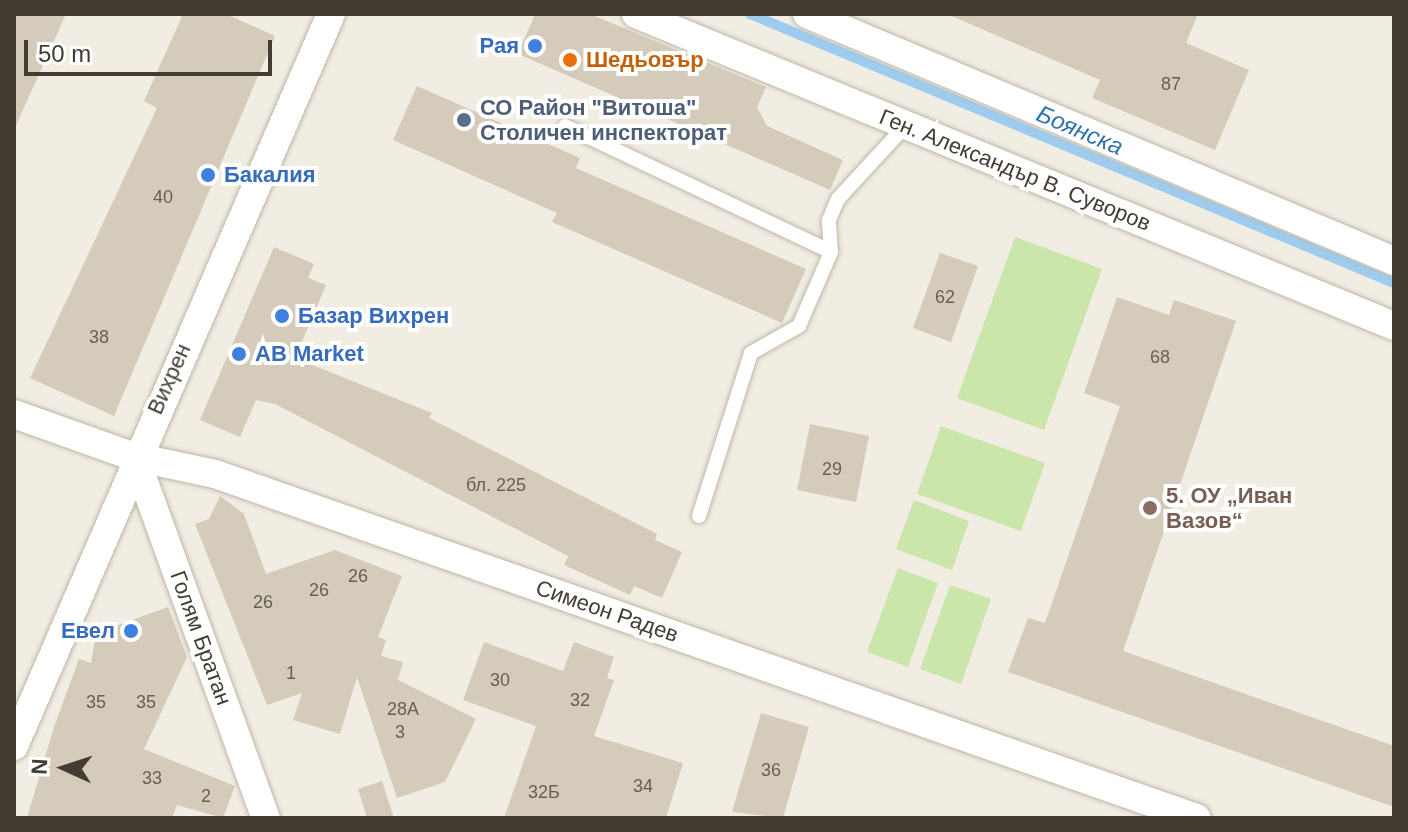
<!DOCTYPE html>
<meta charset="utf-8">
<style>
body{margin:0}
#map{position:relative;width:1408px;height:832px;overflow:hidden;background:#f1ede2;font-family:Helvetica,sans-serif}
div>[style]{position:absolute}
.green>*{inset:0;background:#cae6aa}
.stream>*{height:10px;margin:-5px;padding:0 5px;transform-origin:5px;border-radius:5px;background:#9dccef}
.building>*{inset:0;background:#d5cbba}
.roads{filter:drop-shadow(0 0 2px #bfb7a8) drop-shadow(0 0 2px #bfb7a8)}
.service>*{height:14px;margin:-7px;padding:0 7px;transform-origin:7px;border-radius:7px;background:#fff}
.minor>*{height:28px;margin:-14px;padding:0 14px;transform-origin:14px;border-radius:14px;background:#fff}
.dots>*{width:22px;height:22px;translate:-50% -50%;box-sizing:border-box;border:4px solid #fff;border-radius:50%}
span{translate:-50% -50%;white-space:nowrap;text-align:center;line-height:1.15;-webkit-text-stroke:8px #fff;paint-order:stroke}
.number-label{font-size:18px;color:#676055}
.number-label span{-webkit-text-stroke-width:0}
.shop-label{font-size:22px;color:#366cbe;font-weight:700}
.right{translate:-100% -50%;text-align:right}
.left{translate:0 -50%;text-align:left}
.food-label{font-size:22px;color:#c56008;font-weight:700}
.service-label{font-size:22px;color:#4e5e75;font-weight:700}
.street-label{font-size:22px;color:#423c33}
.education-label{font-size:22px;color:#785e54;font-weight:700}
.water-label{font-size:24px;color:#2e74ac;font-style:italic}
.frame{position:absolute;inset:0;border:16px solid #423c33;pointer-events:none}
.north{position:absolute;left:24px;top:728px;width:80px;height:80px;-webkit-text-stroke:6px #fff;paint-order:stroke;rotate:273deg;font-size:22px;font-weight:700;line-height:32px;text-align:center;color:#423c33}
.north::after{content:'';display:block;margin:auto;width:28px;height:36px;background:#423c33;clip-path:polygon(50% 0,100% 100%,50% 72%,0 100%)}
.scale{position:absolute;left:24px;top:40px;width:248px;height:36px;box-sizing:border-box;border:4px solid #423c33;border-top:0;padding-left:10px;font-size:24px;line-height:28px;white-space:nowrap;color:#423c33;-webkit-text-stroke:6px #fff;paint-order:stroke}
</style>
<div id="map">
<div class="green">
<div style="clip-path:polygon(1015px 237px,1102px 269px,1044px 430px,957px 398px)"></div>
<div style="clip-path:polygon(941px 426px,1045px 463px,1021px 531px,917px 494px)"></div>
<div style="clip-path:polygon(914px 500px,969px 521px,952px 570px,896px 549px)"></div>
<div style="clip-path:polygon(898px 568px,938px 583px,908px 667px,867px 652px)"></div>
<div style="clip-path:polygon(950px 585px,991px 599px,961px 684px,920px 669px)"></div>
</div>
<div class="stream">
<div style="left:750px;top:14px;width:698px;rotate:22.67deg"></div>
</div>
<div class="building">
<div style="clip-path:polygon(14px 14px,66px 14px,14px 130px)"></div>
<div style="clip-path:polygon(183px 14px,226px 14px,275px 36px,114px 416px,30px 378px,157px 108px,144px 101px)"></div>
<div style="clip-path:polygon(535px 14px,590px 14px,766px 87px,757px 107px,767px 126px,843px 160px,830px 190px,518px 54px)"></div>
<div style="clip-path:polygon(947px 14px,1198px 14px,1186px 43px,1249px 70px,1215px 150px,1092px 98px,1100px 80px)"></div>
<div style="clip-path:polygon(417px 86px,580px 158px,576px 168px,806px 269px,782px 323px,552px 222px,557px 213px,393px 140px)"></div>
<div style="clip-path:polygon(274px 247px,314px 264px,308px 278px,326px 285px,295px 358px,432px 413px,429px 418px,657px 534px,655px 540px,682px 552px,662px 598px,634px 586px,630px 595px,564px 565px,568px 556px,275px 404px,256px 400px,240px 437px,200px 420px)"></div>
<div style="clip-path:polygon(940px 253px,978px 266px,951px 342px,913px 328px)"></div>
<div style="clip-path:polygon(1117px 297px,1169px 315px,1174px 300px,1236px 321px,1123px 651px,1394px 746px,1394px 807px,1008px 672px,1028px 618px,1045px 623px,1120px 406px,1084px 393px)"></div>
<div style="clip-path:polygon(810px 424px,869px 436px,856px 502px,797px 490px)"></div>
<div style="clip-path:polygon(220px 496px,244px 514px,266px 574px,335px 550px,402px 576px,378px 637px,386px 640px,381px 656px,403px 662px,398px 680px,476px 719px,445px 782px,397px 798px,357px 677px,340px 734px,293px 720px,302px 693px,267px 705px,195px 524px,209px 519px)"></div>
<div style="clip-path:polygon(168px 607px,187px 657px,144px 749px,235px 786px,223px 818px,177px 805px,172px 818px,27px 818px,54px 727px,79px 659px,91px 663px,96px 633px)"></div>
<div style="clip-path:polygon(484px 642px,563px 671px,574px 642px,614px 657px,607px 678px,614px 680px,594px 736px,683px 763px,666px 818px,504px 818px,536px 726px,463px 700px)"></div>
<div style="clip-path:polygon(761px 713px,809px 727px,783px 818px,732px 812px)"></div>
<div style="clip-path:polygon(382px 781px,394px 818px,367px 818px,358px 789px)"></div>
</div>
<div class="roads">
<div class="service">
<div style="left:565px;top:126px;width:294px;rotate:25.3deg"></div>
<div style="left:699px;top:516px;width:171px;rotate:-72.3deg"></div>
<div style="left:751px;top:353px;width:55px;rotate:-29.4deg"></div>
<div style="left:799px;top:326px;width:81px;rotate:-66.6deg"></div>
<div style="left:831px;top:252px;width:32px;rotate:-94deg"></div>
<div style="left:829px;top:220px;width:23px;rotate:-67deg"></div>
<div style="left:838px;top:199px;width:100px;rotate:-47.4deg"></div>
</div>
<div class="minor">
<div style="left:636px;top:14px;width:820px;rotate:22.37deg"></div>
<div style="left:807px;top:14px;width:637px;rotate:22.82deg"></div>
<div style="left:14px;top:414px;width:128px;rotate:19.6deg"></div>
<div style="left:135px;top:457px;width:82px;rotate:12deg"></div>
<div style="left:215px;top:474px;width:1040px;rotate:19.32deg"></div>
<div style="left:135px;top:457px;width:384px;rotate:70.1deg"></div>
<div style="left:14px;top:746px;width:798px;rotate:-66.58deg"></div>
</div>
</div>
<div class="dots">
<div style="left:535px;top:46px;background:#3f7fe0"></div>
<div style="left:570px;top:60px;background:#e8710a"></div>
<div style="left:464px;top:120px;background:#5c6f8a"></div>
<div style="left:208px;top:175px;background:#3f7fe0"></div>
<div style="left:282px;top:316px;background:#3f7fe0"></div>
<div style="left:239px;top:354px;background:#3f7fe0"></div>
<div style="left:1150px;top:508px;background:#8d6e63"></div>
<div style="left:131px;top:631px;background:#3f7fe0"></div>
</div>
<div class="number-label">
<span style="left:1171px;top:84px">87</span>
<span style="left:163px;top:197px">40</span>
<span style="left:945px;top:297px">62</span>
<span style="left:99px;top:337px">38</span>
<span style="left:1160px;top:357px">68</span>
<span style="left:832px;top:469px">29</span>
<span style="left:496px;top:485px">бл. 225</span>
<span style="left:358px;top:576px">26</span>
<span style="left:319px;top:590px">26</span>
<span style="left:263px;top:602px">26</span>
<span style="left:291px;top:673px">1</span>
<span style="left:500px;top:680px">30</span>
<span style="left:580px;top:700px">32</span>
<span style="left:96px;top:702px">35</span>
<span style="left:146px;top:702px">35</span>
<span style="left:403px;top:709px">28А</span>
<span style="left:400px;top:732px">3</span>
<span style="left:771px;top:770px">36</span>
<span style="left:152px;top:778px">33</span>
<span style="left:643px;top:786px">34</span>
<span style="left:544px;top:792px">32Б</span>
<span style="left:206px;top:796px">2</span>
</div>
<div class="shop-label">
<span class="right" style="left:519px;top:46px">Рая</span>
<span class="left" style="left:224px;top:175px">Бакалия</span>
<span class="left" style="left:298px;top:316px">Базар Вихрен</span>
<span class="left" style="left:255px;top:354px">AB Market</span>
<span class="right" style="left:115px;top:631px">Евел</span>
</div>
<div class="food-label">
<span class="left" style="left:586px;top:60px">Шедьовър</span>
</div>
<div class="service-label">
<span class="left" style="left:480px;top:120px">СО Район "Витоша"<br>Столичен инспекторат</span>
</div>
<div class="street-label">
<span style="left:1015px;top:170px;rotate:22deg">Ген. Александър В. Суворов</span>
<span style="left:169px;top:379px;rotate:-66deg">Вихрен</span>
<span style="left:607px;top:611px;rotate:19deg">Симеон Радев</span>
<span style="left:201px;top:638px;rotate:70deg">Голям Братан</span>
</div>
<div class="education-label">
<span class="left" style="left:1166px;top:508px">5. ОУ „Иван<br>Вазов“</span>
</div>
<div class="water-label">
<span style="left:1080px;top:130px;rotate:23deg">Боянска</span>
</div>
<div class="frame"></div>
<div class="north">N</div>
<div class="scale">50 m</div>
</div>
